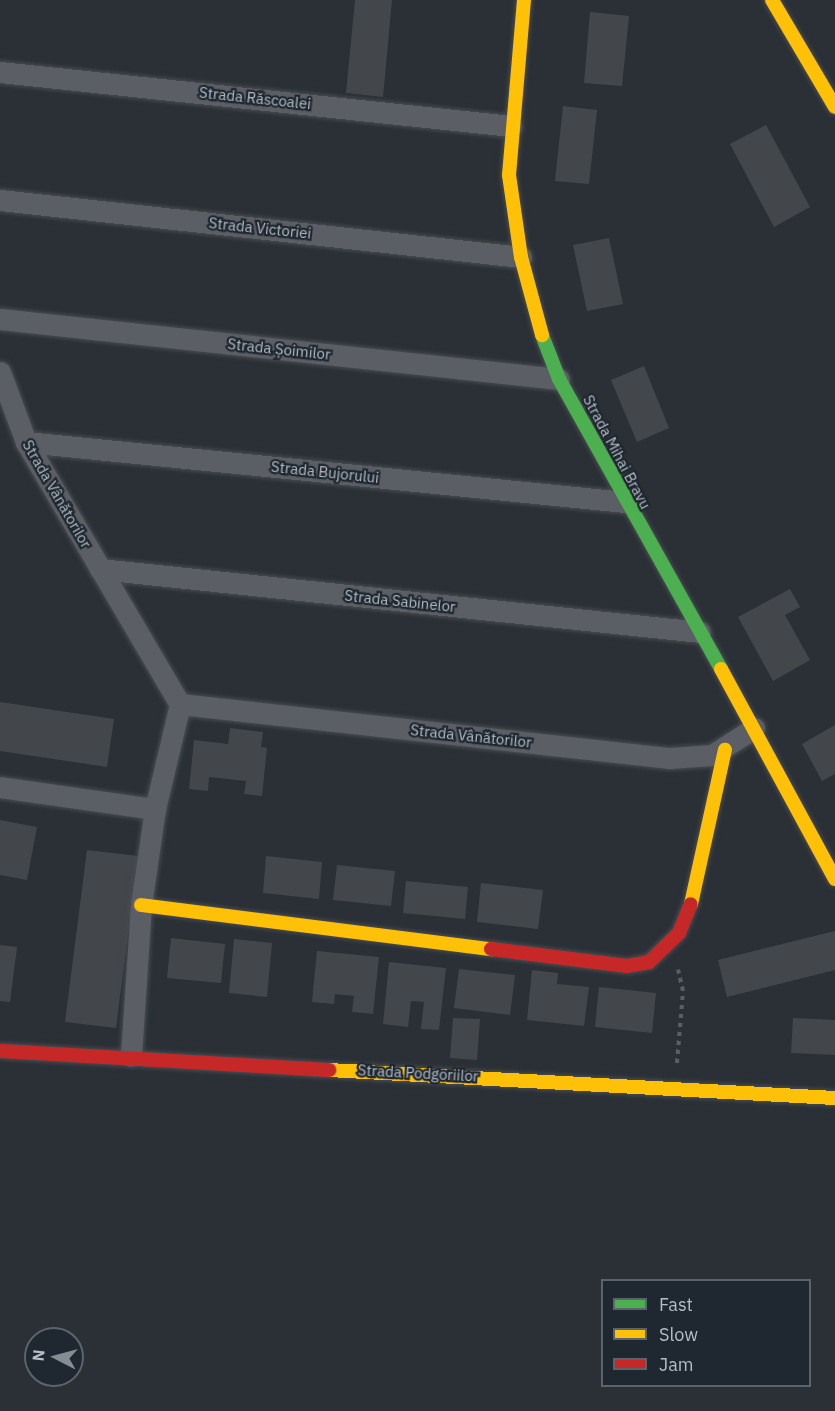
<!DOCTYPE html>
<meta charset="utf-8">
<style>
body{margin:0}
#map{position:relative;width:835px;height:1411px;overflow:hidden;background:#2a3036;font-family:"IBM Plex Sans",sans-serif}
div>[style]{position:absolute}
.building>*{inset:0;background:#43474c}
.path>*{height:4px;margin-top:-2px;transform-origin:0;background:repeating-linear-gradient(90deg,#5b5f63 0 4.5px,transparent 0 9px)}
.roads{filter:drop-shadow(0 0 2px #494c51) drop-shadow(0 0 2px #494c51)}
.street>*{height:21px;margin:-10.5px;padding:0 10.5px;transform-origin:10.5px;border-radius:10.5px;background:#5b5e64}
.fast>*{height:14px;margin:-7px;padding:0 7px;transform-origin:7px;border-radius:7px;background:#4caf50}
.slow>*{height:14px;margin:-7px;padding:0 7px;transform-origin:7px;border-radius:7px;background:#ffc107}
.jam>*{height:14px;margin:-7px;padding:0 7px;transform-origin:7px;border-radius:7px;background:#c62828}
span{translate:-50% -50%;white-space:nowrap;text-align:center;line-height:1.15;-webkit-text-stroke:4.5px #1f2730;paint-order:stroke}
.street-label{font-size:15px;color:#b6bdc6}
.legend{position:absolute;left:601px;top:1279px;width:210px;height:108px;box-sizing:border-box;background:#1f2730;border:2px solid #5b636c;margin:0;padding:8px 10px;list-style:none;font-size:18px;color:#b6bdc6}
.legend li{display:flex;align-items:center;gap:12px;height:30px}
.legend b{width:30px;border:2px solid #5b636c}
.north{position:absolute;left:24px;top:1327px;width:60px;height:60px;box-sizing:border-box;background:#1f2730;border:2px solid #5b636c;border-radius:50%;rotate:276deg;font-size:16px;font-weight:700;line-height:24px;text-align:center;color:#b6bdc6}
.north::after{content:'';display:block;margin:auto;width:21px;height:27px;background:#858c94;clip-path:polygon(50% 0,100% 100%,50% 72%,0 100%)}
</style>
<div id="map">
<div class="building">
<div style="clip-path:polygon(355px 0,392px 0,383px 97px,346px 93px)"></div>
<div style="clip-path:polygon(590px 12px,629px 16px,622px 86px,584px 83px)"></div>
<div style="clip-path:polygon(563px 106px,597px 110px,589px 184px,555px 181px)"></div>
<div style="clip-path:polygon(766px 125px,810px 207px,774px 227px,730px 144px)"></div>
<div style="clip-path:polygon(609px 238px,623px 304px,587px 311px,573px 245px)"></div>
<div style="clip-path:polygon(644px 366px,669px 428px,637px 442px,611px 380px)"></div>
<div style="clip-path:polygon(790px 589px,800px 607px,785px 615px,810px 660px,773px 681px,738px 617px)"></div>
<div style="clip-path:polygon(0 702px,114px 719px,107px 767px,0 751px)"></div>
<div style="clip-path:polygon(835px 725px,835px 774px,822px 781px,802px 744px)"></div>
<div style="clip-path:polygon(230px 728px,263px 732px,261px 747px,267px 748px,262px 796px,244px 794px,246px 781px,209px 777px,208px 791px,189px 789px,194px 740px,228px 744px)"></div>
<div style="clip-path:polygon(0 820px,37px 827px,27px 880px,0 875px)"></div>
<div style="clip-path:polygon(87px 850px,138px 856px,116px 1028px,65px 1022px)"></div>
<div style="clip-path:polygon(266px 856px,322px 862px,319px 899px,263px 893px)"></div>
<div style="clip-path:polygon(337px 865px,395px 871px,391px 906px,333px 900px)"></div>
<div style="clip-path:polygon(406px 881px,468px 887px,465px 919px,403px 913px)"></div>
<div style="clip-path:polygon(481px 883px,543px 890px,538px 929px,477px 922px)"></div>
<div style="clip-path:polygon(835px 931px,835px 970px,727px 997px,718px 960px)"></div>
<div style="clip-path:polygon(171px 938px,225px 944px,221px 983px,167px 978px)"></div>
<div style="clip-path:polygon(234px 939px,272px 943px,267px 997px,229px 993px)"></div>
<div style="clip-path:polygon(0 945px,17px 947px,10px 1002px,0 1001px)"></div>
<div style="clip-path:polygon(317px 951px,379px 957px,373px 1014px,352px 1012px,354px 996px,335px 994px,334px 1004px,312px 1002px)"></div>
<div style="clip-path:polygon(389px 962px,446px 968px,439px 1030px,421px 1029px,424px 1002px,411px 1001px,408px 1027px,383px 1024px)"></div>
<div style="clip-path:polygon(459px 969px,515px 975px,510px 1015px,454px 1008px)"></div>
<div style="clip-path:polygon(532px 970px,558px 973px,557px 984px,589px 987px,584px 1026px,527px 1020px)"></div>
<div style="clip-path:polygon(599px 987px,656px 993px,652px 1033px,595px 1027px)"></div>
<div style="clip-path:polygon(453px 1018px,480px 1019px,477px 1060px,450px 1058px)"></div>
<div style="clip-path:polygon(793px 1018px,835px 1020px,835px 1055px,791px 1053px)"></div>
</div>
<div class="path">
<div style="left:677px;top:1063px;width:72px;rotate:-85.2deg"></div>
<div style="left:683px;top:991px;width:22px;rotate:-103deg"></div>
</div>
<div class="roads">
<div class="street">
<div style="left:0;top:72px;width:514px;rotate:6.03deg"></div>
<div style="left:0;top:200px;width:524px;rotate:6.24deg"></div>
<div style="left:0;top:319px;width:562px;rotate:6.13deg"></div>
<div style="left:0;top:372px;width:75px;rotate:69.6deg"></div>
<div style="left:26px;top:442px;width:304px;rotate:59.6deg"></div>
<div style="left:180px;top:704px;width:108px;rotate:103.4deg"></div>
<div style="left:155px;top:809px;width:97px;rotate:98.3deg"></div>
<div style="left:141px;top:905px;width:151px;rotate:93.8deg"></div>
<div style="left:26px;top:442px;width:602px;rotate:5.72deg"></div>
<div style="left:100px;top:569px;width:603px;rotate:5.99deg"></div>
<div style="left:180px;top:704px;width:493px;rotate:6.3deg"></div>
<div style="left:670px;top:758px;width:42px;rotate:-4.1deg"></div>
<div style="left:712px;top:755px;width:50px;rotate:-32.7deg"></div>
<div style="left:0;top:787px;width:157px;rotate:8.1deg"></div>
</div>
<div class="fast">
<div style="left:542px;top:335px;width:47px;rotate:68.9deg"></div>
<div style="left:559px;top:379px;width:332px;rotate:60.8deg"></div>
</div>
<div class="slow">
<div style="left:524px;top:0;width:176px;rotate:94.9deg"></div>
<div style="left:509px;top:175px;width:83px;rotate:81.7deg"></div>
<div style="left:521px;top:257px;width:81px;rotate:74.9deg"></div>
<div style="left:772px;top:0;width:124px;rotate:59.5deg"></div>
<div style="left:721px;top:669px;width:239px;rotate:61.5deg"></div>
<div style="left:691px;top:904px;width:158px;rotate:-77.6deg"></div>
<div style="left:141px;top:905px;width:353px;rotate:7.2deg"></div>
<div style="left:329px;top:1070px;width:507px;rotate:3.17deg"></div>
</div>
<div class="jam">
<div style="left:491px;top:949px;width:137px;rotate:7.1deg"></div>
<div style="left:627px;top:966px;width:22px;rotate:-10deg"></div>
<div style="left:649px;top:962px;width:42px;rotate:-44deg"></div>
<div style="left:679px;top:933px;width:31px;rotate:-68deg"></div>
<div style="left:0;top:1051px;width:330px;rotate:3.3deg"></div>
</div>
</div>
<div class="street-label">
<span style="left:255px;top:98px;rotate:6deg">Strada Răscoalei</span>
<span style="left:260px;top:228px;rotate:6deg">Strada Victoriei</span>
<span style="left:279px;top:349px;rotate:6deg">Strada Șoimilor</span>
<span style="left:617px;top:452px;rotate:62deg">Strada Mihai Bravu</span>
<span style="left:325px;top:472px;rotate:6deg">Strada Bujorului</span>
<span style="left:57px;top:494px;rotate:60deg">Strada Vânătorilor</span>
<span style="left:400px;top:601px;rotate:6deg">Strada Sabinelor</span>
<span style="left:471px;top:736px;rotate:6deg">Strada Vânătorilor</span>
<span style="left:418px;top:1073px;rotate:3deg">Strada Podgoriilor</span>
</div>
<ul class="legend">
<li><b style="height:8px;background:#4caf50"></b>Fast</li>
<li><b style="height:8px;background:#ffc107"></b>Slow</li>
<li><b style="height:8px;background:#c62828"></b>Jam</li>
</ul>
<div class="north">N</div>
</div>
